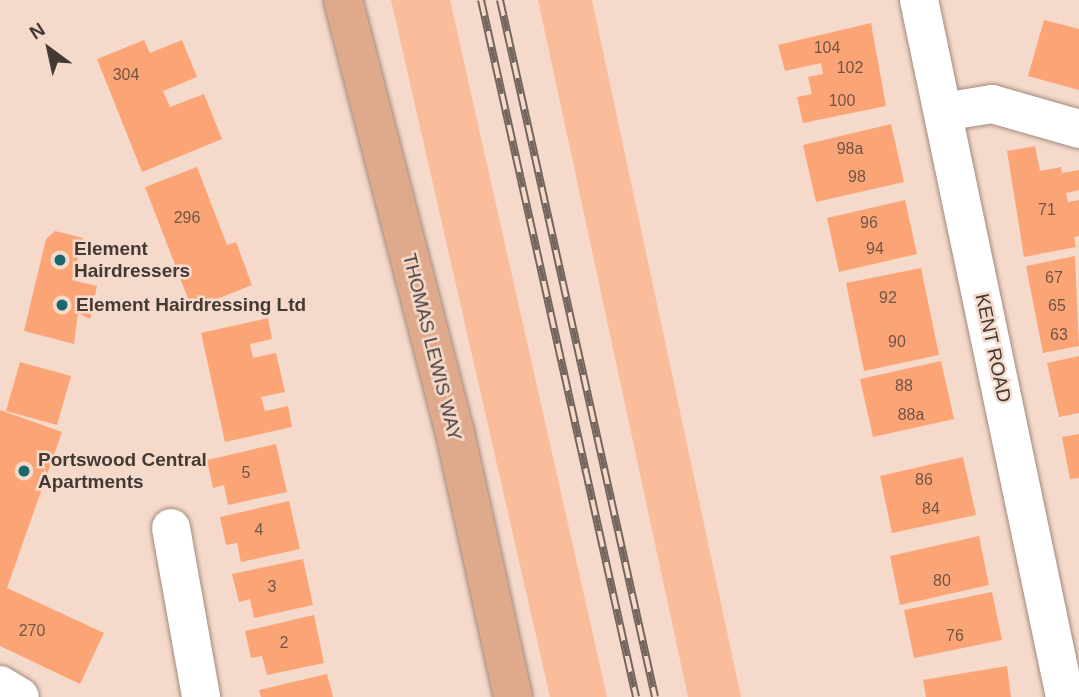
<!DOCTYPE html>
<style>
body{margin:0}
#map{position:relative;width:1079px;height:697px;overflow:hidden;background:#f5dacc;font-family:Arial,sans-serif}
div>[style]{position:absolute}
.green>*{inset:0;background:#fbbc9b}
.building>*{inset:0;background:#fba577}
.roads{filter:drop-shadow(0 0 2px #a2897c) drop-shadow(0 0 2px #a2897c)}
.minor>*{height:38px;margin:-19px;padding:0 19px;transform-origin:19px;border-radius:19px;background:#fff}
.major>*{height:38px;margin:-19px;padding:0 19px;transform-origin:19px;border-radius:19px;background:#dfaa8c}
.rail>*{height:8px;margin-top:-4px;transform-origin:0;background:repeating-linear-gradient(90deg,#f5dacc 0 16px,#74655d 0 32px);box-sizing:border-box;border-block:2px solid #74655d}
.dots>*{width:19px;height:19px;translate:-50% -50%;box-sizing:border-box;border:4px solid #f5dacc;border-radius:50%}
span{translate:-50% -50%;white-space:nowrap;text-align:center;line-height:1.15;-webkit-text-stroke:5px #f5dacc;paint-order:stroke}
.number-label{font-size:16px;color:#725545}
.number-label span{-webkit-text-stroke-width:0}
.poi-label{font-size:19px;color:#443a34;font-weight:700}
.left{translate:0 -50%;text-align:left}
.street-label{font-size:19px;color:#443a34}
.north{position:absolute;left:14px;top:14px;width:70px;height:70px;-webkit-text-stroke:5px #f5dacc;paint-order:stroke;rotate:327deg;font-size:19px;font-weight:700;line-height:28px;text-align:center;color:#443a34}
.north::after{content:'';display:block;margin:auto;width:24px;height:32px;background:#443a34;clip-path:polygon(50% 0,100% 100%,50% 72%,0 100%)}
</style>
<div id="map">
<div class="green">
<div style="clip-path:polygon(391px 0,450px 0,607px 697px,550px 697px)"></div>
<div style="clip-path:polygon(538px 0,592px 0,741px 697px,688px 697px)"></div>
</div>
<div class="building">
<div style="clip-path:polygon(1044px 20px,1079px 29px,1079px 90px,1028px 76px)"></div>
<div style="clip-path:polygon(871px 23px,886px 106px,803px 123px,797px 97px,812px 94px,808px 77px,823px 74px,821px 63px,785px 71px,778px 45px)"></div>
<div style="clip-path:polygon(144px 40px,150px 53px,182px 40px,197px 77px,163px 91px,170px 107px,204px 94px,222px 139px,142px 172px,97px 59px)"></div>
<div style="clip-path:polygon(891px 124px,904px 182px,816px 202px,803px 145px)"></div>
<div style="clip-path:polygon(1035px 146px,1040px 171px,1061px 167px,1062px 173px,1079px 170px,1079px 190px,1066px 193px,1068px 202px,1079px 200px,1079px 236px,1074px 237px,1076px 247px,1024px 257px,1007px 151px)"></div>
<div style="clip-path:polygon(197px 167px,227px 245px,236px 242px,252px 285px,192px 309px,145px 187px)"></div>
<div style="clip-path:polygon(905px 200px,917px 254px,839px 272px,827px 218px)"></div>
<div style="clip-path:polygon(55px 231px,83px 238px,72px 280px,97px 286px,90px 319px,78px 313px,74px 344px,24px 331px,46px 239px)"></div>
<div style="clip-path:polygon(1075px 256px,1079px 346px,1043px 353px,1026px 266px)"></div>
<div style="clip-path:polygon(921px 268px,939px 355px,864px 371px,846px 283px)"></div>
<div style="clip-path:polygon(268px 318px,272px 339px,250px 344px,253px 358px,276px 353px,285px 392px,261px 397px,265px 411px,288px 406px,292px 427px,225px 442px,201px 333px)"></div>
<div style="clip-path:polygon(1079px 356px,1079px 413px,1059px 417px,1047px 363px)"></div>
<div style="clip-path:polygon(941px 361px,954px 419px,873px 437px,860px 379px)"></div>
<div style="clip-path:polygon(20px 362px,71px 376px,57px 425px,6px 411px)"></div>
<div style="clip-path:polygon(0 410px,62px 432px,7px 588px,104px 633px,80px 684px,0 646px)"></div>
<div style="clip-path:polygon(1079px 434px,1079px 478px,1070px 479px,1062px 437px)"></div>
<div style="clip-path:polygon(276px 444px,287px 492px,228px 505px,224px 485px,213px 488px,207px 460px)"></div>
<div style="clip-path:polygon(963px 457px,976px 515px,892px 533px,880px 476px)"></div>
<div style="clip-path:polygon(289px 501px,300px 549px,241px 562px,237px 543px,226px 545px,220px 517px)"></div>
<div style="clip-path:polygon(979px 536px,989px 585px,900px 605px,890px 556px)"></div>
<div style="clip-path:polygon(303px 559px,313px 605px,254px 618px,250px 599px,239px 602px,232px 574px)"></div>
<div style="clip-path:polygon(992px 592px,1002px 640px,914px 658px,904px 610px)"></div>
<div style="clip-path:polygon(314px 615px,324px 663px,267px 675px,262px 656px,251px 658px,245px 631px)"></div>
<div style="clip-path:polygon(1007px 666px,1011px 697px,926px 697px,923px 680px)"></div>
<div style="clip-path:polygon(327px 674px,333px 697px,261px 697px,259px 690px)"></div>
</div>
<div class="roads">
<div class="minor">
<div style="left:919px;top:0;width:712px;rotate:78.17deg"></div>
<div style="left:943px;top:112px;width:50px;rotate:-9.3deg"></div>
<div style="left:992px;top:104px;width:91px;rotate:16deg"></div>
<div style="left:171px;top:528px;width:172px;rotate:79.9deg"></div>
<div style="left:0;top:685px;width:23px;rotate:31deg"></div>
</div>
<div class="major">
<div style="left:343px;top:0;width:447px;rotate:75.5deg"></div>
<div style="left:455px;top:433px;width:270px;rotate:77.6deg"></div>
</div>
</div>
<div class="rail">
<div style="left:481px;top:0;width:714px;rotate:77.46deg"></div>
<div style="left:500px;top:0;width:714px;rotate:77.46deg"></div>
</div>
<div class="dots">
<div style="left:60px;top:260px;background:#1a676e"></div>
<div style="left:62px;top:305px;background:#1a676e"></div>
<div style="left:24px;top:471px;background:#1a676e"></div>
</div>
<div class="number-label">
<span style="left:827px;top:48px">104</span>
<span style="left:850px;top:68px">102</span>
<span style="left:126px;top:75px">304</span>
<span style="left:842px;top:101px">100</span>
<span style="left:850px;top:149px">98a</span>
<span style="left:857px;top:177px">98</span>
<span style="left:1047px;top:210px">71</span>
<span style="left:187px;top:218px">296</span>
<span style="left:869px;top:223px">96</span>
<span style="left:875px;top:249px">94</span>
<span style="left:1054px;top:278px">67</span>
<span style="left:888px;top:298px">92</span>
<span style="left:1057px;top:306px">65</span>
<span style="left:1059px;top:335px">63</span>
<span style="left:897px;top:342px">90</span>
<span style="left:904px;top:386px">88</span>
<span style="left:911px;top:415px">88a</span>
<span style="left:246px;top:473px">5</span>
<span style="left:924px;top:480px">86</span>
<span style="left:931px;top:509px">84</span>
<span style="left:259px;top:530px">4</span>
<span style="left:942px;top:581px">80</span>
<span style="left:272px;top:587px">3</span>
<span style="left:32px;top:631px">270</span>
<span style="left:955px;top:636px">76</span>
<span style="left:284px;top:643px">2</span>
</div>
<div class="poi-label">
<span class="left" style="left:74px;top:260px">Element<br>Hairdressers</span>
<span class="left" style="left:76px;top:305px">Element Hairdressing Ltd</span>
<span class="left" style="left:38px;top:471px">Portswood Central<br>Apartments</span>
</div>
<div class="street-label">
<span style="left:432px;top:347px;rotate:76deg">THOMAS LEWIS WAY</span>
<span style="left:993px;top:348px;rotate:78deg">KENT ROAD</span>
</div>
<div class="north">N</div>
</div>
